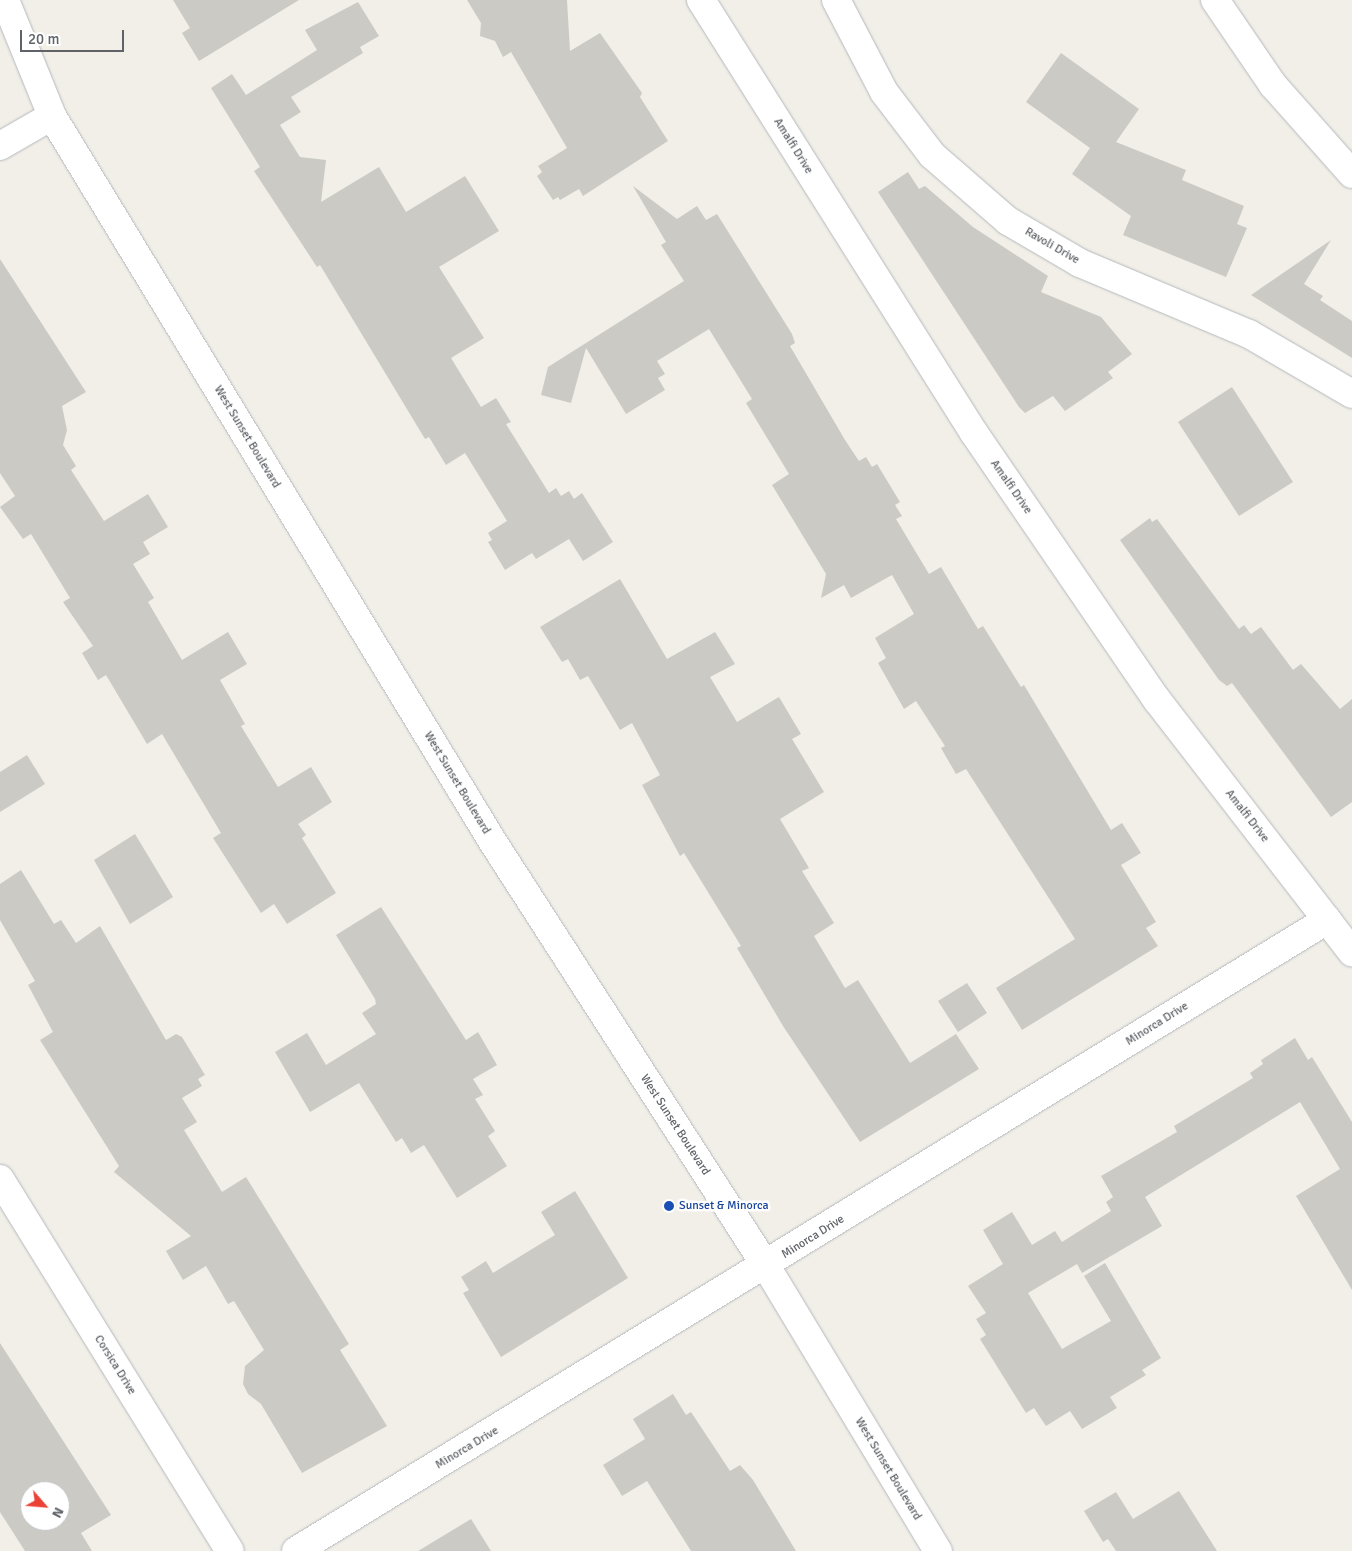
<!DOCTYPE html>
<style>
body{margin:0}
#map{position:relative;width:1352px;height:1551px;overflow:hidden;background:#f1efe8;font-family:Signika,sans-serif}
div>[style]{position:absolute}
.building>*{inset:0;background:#cccac5}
.roads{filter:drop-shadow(0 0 1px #b5b8bc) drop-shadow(0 0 1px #b5b8bc)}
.minor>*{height:28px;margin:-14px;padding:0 14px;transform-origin:14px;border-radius:14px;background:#fff}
.secondary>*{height:28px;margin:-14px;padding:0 14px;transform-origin:14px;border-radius:14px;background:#fff}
.dots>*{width:14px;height:14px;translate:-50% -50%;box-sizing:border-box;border:2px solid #fff;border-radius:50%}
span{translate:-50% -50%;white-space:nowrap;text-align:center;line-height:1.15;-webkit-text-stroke:5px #fff;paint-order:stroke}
.street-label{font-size:12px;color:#5f6368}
.transit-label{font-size:12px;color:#164399}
.left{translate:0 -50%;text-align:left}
.north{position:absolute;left:20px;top:1481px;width:50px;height:50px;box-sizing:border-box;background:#fff;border:1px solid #bfc1c3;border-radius:50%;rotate:117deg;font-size:14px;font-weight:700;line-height:20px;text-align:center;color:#5f6368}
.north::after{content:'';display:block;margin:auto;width:18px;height:22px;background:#ea4335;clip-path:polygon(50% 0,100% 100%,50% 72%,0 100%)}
.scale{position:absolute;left:20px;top:30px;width:104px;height:22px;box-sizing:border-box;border:2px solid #5f6368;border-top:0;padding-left:6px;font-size:15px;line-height:18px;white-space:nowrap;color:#5f6368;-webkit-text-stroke:4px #fff;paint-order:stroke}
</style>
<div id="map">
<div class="building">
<div style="clip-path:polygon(173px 0,299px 0,199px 61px,182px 33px,190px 28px)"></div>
<div style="clip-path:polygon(467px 0,567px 0,570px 51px,600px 33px,642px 93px,640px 97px,668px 141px,583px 196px,579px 189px,560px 200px,558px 197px,553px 200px,537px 176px,542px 172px,538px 166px,567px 148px,511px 52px,503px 57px,495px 41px,480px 36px,481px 23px)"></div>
<div style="clip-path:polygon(358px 2px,379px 36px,360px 47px,363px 53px,291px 97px,301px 112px,280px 125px,300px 157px,326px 160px,321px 202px,379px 167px,406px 212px,465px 176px,499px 231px,439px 267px,484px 338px,451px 358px,481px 407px,496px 398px,511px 422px,506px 424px,549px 493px,556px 488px,561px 496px,569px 491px,574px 499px,582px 493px,613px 542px,583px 561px,569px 539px,536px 559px,532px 553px,505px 570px,488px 542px,492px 540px,488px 533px,507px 521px,465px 453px,446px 465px,429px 437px,425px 439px,320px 265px,317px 267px,254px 171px,260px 167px,211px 88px,232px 74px,246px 95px,317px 50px,305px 30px)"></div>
<div style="clip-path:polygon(1061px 53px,1139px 109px,1116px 142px,1186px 170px,1182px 180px,1244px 206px,1237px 224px,1247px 228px,1226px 277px,1123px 235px,1131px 216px,1072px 174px,1090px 148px,1026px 102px)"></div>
<div style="clip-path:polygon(908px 172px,919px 189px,925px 186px,973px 227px,1048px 276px,1041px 292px,1101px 317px,1132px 354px,1108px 372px,1113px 378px,1065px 411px,1053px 396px,1025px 413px,1019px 407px,878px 192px)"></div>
<div style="clip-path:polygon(633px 186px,677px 219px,697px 206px,706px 220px,717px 214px,792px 334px,795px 343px,790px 346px,845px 440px,859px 461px,866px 457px,872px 467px,877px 464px,900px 502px,895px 505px,902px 516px,896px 519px,929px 574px,941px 567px,978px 629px,983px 626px,1021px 687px,1024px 685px,1111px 830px,1122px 823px,1141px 853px,1121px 865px,1156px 922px,1146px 928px,1158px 946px,1022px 1030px,996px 988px,1075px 939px,966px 769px,956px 774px,941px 748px,945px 746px,916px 701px,904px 709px,878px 663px,886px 658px,875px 638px,914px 614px,892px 575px,851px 598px,844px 585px,821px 598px,826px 574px,772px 485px,789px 474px,746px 403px,752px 399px,709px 329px,657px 361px,665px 374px,658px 378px,665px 390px,626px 414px,586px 348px,571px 403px,541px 395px,548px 367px,684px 281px,661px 245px,666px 242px)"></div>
<div style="clip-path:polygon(1331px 240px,1304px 284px,1323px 296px,1320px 300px,1352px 321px,1352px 358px,1251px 295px)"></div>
<div style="clip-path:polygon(0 259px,86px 392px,62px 406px,67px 430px,63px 445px,76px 466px,71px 470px,104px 521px,148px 494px,168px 527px,143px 542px,150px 554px,133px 564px,154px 598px,148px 602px,182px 660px,228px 632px,247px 664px,220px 680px,245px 724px,241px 726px,278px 787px,311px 767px,332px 802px,298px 824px,306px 835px,302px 838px,336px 893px,287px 924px,274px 904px,261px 913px,213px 838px,221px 833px,162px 734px,147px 744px,106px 675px,98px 680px,82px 653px,93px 646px,63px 602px,70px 598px,31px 534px,23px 539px,0 507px,15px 496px,0 473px)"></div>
<div style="clip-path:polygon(1232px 387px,1293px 482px,1239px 516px,1178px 422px)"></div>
<div style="clip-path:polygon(1150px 518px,1152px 522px,1157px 519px,1239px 629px,1244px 625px,1251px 634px,1261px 627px,1293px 670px,1301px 664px,1340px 709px,1352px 699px,1352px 802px,1331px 817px,1232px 683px,1227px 686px,1219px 680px,1120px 540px)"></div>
<div style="clip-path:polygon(620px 579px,667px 659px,715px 632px,735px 664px,710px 677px,737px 722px,779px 697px,801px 734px,792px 739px,824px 792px,780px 819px,809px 868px,802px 871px,834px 923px,814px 936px,845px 988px,858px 980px,910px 1063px,956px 1034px,979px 1069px,860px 1142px,783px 1026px,737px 948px,741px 946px,684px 853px,680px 856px,642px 785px,660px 775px,632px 723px,620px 730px,588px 676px,580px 680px,568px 659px,562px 662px,540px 627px)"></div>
<div style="clip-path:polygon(27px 755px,45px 784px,0 812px,0 772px)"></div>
<div style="clip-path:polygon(135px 834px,173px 897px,130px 924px,94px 860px)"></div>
<div style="clip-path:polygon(21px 870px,54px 924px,61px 920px,76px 943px,100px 926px,166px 1040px,176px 1034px,182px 1037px,205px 1075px,198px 1079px,202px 1086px,182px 1098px,197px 1122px,184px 1130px,222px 1192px,246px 1177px,349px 1344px,340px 1350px,387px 1426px,302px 1473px,261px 1404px,248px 1394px,243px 1384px,245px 1366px,264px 1350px,234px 1301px,228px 1304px,206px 1266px,183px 1280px,166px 1251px,191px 1236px,114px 1172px,119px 1166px,40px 1040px,53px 1032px,28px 985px,35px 981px,0 920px,0 884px)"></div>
<div style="clip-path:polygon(381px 907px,466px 1040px,478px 1032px,497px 1065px,473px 1079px,483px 1095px,475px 1099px,495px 1131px,488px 1136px,507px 1166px,457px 1198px,424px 1145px,411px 1153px,402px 1138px,396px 1142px,359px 1083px,310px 1112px,275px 1052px,307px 1033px,326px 1065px,376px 1034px,362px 1013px,376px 1004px,375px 999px,336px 935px)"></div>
<div style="clip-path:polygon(967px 983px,987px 1013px,958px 1032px,938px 1001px)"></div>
<div style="clip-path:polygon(1295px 1038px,1308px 1060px,1312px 1057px,1352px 1122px,1352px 1290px,1296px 1196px,1340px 1169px,1300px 1102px,1145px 1197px,1162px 1226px,1082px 1273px,1077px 1264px,1028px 1293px,1062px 1349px,1111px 1321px,1084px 1276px,1105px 1263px,1161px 1358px,1142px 1370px,1146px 1375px,1110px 1397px,1117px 1408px,1082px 1429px,1070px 1411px,1046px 1426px,1034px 1408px,1026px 1413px,980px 1339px,986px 1335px,976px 1319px,986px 1313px,968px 1286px,1003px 1264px,983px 1230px,1012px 1212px,1032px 1245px,1055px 1231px,1062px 1242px,1111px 1211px,1106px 1202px,1113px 1197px,1101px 1176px,1177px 1132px,1174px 1126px,1253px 1078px,1250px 1073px,1263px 1064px,1261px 1060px)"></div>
<div style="clip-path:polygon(575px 1191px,628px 1278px,501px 1357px,463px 1293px,469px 1290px,461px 1277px,486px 1261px,493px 1273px,555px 1235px,541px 1212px)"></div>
<div style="clip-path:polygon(evenodd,0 1343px,111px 1515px,81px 1533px,92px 1551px,25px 1551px,0 1512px,0 1343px,30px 1491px,60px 1491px,60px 1521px,30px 1521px,30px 1491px)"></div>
<div style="clip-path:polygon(673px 1394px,686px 1415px,691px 1412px,730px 1471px,740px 1465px,753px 1480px,796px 1551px,691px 1551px,647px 1481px,622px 1496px,603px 1465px,645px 1439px,633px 1419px)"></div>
<div style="clip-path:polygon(1179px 1491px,1217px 1551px,1116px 1551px,1108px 1539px,1103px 1542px,1084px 1511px,1116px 1492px,1133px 1519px)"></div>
<div style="clip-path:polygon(471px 1519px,491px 1551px,418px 1551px)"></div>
</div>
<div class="roads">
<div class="minor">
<div style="left:701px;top:0;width:512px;rotate:57.77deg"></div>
<div style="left:974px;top:433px;width:324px;rotate:55.6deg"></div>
<div style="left:1157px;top:700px;width:319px;rotate:52.3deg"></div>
<div style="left:836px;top:0;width:104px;rotate:62.4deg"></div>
<div style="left:884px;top:92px;width:79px;rotate:52.7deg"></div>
<div style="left:932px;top:155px;width:101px;rotate:41deg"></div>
<div style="left:1008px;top:221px;width:83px;rotate:30.3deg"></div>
<div style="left:1080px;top:263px;width:183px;rotate:22.8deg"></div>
<div style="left:1249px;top:334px;width:119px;rotate:30.2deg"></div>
<div style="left:0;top:146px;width:60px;rotate:-30deg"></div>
<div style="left:0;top:1179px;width:437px;rotate:58.3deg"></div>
<div style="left:296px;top:1551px;width:1209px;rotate:-31.47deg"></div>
</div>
<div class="secondary">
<div style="left:5px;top:0;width:125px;rotate:67.9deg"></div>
<div style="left:52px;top:116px;width:846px;rotate:58.73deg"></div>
<div style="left:491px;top:839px;width:508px;rotate:57.22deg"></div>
<div style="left:766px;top:1266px;width:333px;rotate:58.9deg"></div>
<div style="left:1215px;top:0;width:103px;rotate:55.7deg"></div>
<div style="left:1273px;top:85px;width:119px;rotate:48.4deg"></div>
</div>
</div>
<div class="dots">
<div style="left:669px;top:1206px;background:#1a4fb4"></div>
</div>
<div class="street-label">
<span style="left:793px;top:146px;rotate:58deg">Amalfi Drive</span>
<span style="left:1052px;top:246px;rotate:30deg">Ravoli Drive</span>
<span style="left:247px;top:437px;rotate:59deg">West Sunset Boulevard</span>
<span style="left:1011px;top:487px;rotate:55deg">Amalfi Drive</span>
<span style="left:457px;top:783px;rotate:59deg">West Sunset Boulevard</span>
<span style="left:1247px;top:816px;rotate:52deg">Amalfi Drive</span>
<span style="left:1157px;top:1024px;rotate:-32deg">Minorca Drive</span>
<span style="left:675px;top:1125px;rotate:57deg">West Sunset Boulevard</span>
<span style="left:813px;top:1237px;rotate:-32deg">Minorca Drive</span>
<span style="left:115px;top:1365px;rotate:58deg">Corsica Drive</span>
<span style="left:467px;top:1448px;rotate:-31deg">Minorca Drive</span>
<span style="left:888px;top:1469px;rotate:59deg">West Sunset Boulevard</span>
</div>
<div class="transit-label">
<span class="left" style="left:679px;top:1206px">Sunset &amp; Minorca</span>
</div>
<div class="north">N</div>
<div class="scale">20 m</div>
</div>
